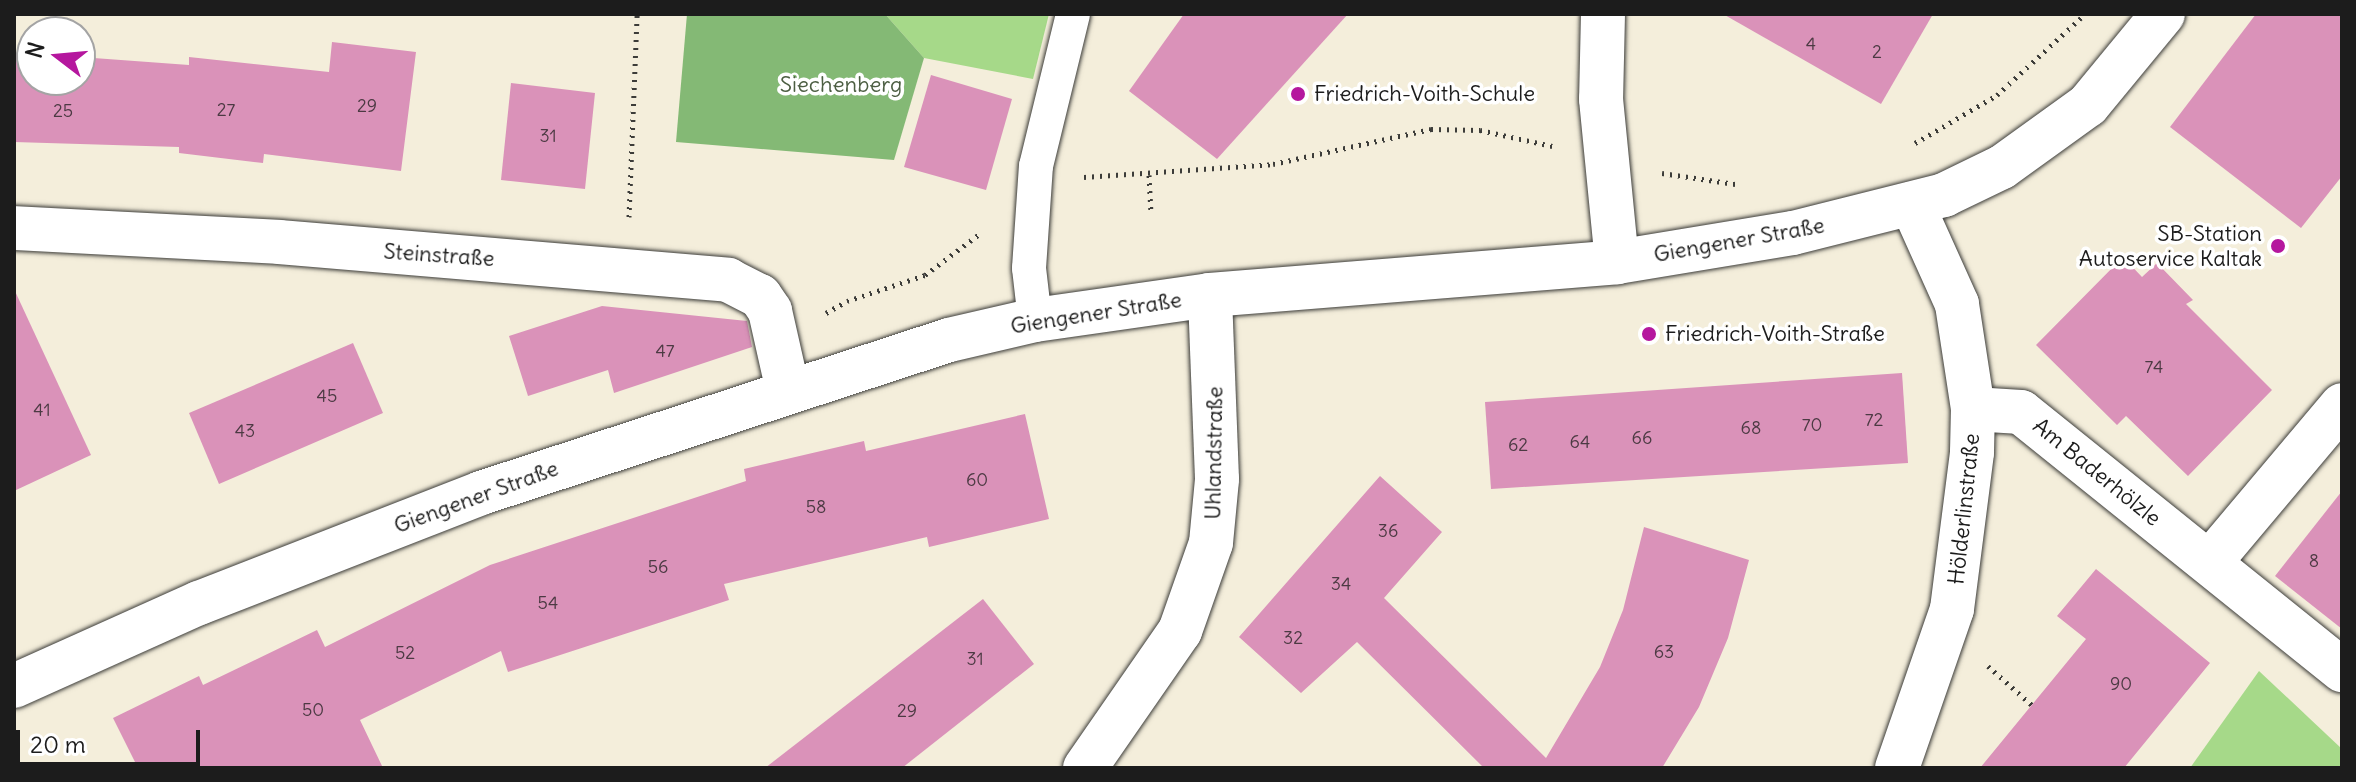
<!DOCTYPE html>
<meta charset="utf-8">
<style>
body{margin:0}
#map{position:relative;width:2356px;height:782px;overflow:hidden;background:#f4eedb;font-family:Delius,sans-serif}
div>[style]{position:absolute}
.green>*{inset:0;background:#a6d989}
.forest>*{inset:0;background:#84b975}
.building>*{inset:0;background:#da92b9}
.path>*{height:5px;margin-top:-2.5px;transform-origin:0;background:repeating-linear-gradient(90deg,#3c3c39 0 2px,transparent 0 8px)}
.roads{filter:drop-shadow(0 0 2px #3c3c39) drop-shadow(0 0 2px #3c3c39)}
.lane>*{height:34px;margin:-17px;padding:0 17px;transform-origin:17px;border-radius:17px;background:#fff}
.street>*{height:44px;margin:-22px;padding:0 22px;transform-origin:22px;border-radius:22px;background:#fff}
.secondary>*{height:44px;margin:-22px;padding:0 22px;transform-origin:22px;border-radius:22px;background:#fff}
.dots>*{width:22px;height:22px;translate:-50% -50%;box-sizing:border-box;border:4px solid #fff;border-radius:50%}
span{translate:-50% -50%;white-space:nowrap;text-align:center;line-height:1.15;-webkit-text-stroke:7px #fff;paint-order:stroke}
.number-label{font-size:18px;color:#4c3a43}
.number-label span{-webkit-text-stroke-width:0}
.park-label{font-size:22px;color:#4c5e42}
.poi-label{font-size:22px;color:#1c1c1c}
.left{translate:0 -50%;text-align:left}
.right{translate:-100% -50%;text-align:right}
.street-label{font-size:22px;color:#1c1c1c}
.frame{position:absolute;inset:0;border:16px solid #1c1c1c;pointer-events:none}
.north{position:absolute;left:16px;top:16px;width:80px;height:80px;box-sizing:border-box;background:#fff;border:2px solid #a4a4a4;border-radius:50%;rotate:286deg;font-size:22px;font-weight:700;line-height:32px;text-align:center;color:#1c1c1c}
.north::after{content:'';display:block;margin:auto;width:28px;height:36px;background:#b5179e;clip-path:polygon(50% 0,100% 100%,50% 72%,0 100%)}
.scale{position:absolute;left:16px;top:730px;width:184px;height:36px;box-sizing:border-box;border:4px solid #1c1c1c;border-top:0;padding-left:10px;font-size:24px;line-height:28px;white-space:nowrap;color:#1c1c1c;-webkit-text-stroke:6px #fff;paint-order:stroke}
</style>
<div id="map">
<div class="green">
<div style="clip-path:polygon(885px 14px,1049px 14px,1033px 79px,924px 58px)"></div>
<div style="clip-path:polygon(2259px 671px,2342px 749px,2342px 768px,2190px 768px)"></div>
</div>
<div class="forest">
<div style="clip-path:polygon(687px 14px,885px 14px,924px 58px,894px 160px,676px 142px)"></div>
</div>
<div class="building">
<div style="clip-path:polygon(1184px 14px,1348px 14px,1217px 159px,1129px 91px)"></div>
<div style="clip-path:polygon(1723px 14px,1933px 14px,1881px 104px)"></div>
<div style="clip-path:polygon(2256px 14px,2342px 14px,2342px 176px,2301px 228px,2170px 127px)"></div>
<div style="clip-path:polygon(332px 42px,416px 52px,401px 171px,264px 154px,263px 163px,179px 153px,179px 147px,14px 142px,14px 53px,32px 54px,32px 80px,80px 80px,80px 57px,189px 65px,189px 57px,329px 72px)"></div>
<div style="clip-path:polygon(931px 75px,1012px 99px,986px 190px,904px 167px)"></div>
<div style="clip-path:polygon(511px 83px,595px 93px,585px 189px,501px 180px)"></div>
<div style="clip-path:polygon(2123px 257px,2142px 277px,2157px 263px,2193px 300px,2186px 304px,2272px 390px,2188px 476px,2126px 416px,2117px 425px,2036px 345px)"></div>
<div style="clip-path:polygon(14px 289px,91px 455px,14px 491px)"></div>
<div style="clip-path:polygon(602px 306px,747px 321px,752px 347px,614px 393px,608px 370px,528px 396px,509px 336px)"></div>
<div style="clip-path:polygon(353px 343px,383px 413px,219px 484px,189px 413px)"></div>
<div style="clip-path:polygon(1902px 373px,1908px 463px,1491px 489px,1485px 402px)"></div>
<div style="clip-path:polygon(1025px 414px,1049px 519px,929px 547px,927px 537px,724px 584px,729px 600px,508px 672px,501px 651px,360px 720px,383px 768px,138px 768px,113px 718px,199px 676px,203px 685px,317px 630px,325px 647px,490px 565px,746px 481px,744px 469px,864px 441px,866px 451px)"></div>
<div style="clip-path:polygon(1380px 476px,1442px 532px,1384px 598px,1546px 758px,1600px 667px,1623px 610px,1644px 527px,1749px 560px,1728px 638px,1699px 707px,1662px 768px,1484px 768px,1357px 642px,1301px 693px,1239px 637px)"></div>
<div style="clip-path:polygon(2342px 491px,2342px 629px,2275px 576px)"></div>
<div style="clip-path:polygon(2096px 569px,2210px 663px,2124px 768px,1980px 768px,2086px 639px,2057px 616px)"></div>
<div style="clip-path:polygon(983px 599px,1034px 664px,902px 768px,765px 768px)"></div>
</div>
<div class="path">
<div style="left:1915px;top:143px;width:95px;rotate:-30.3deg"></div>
<div style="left:1997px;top:95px;width:120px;rotate:-42.6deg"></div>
<div style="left:1662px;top:173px;width:74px;rotate:8.6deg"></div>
<div style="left:1149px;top:175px;width:39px;rotate:87deg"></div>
<div style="left:1084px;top:177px;width:189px;rotate:-3.9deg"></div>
<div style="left:1273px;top:164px;width:162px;rotate:-12.5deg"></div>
<div style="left:1431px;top:129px;width:49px;rotate:1.2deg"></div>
<div style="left:1480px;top:130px;width:74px;rotate:12.5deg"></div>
<div style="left:629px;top:217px;width:203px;rotate:-87.7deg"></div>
<div style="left:826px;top:313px;width:24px;rotate:-30deg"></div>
<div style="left:847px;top:301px;width:82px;rotate:-18.4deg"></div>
<div style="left:925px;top:275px;width:71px;rotate:-37deg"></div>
<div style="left:1988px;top:666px;width:59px;rotate:41.6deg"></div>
</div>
<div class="roads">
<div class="lane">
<div style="left:1035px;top:320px;width:52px;rotate:-96.6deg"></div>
<div style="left:1029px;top:268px;width:102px;rotate:-86.1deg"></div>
<div style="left:1036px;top:166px;width:156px;rotate:-76.3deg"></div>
</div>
<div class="street">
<div style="left:1603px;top:14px;width:85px;rotate:91.3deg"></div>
<div style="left:1601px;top:99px;width:164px;rotate:84.4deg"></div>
<div style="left:14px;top:228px;width:265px;rotate:3deg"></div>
<div style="left:279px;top:242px;width:451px;rotate:4.8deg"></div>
<div style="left:728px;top:280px;width:36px;rotate:27deg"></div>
<div style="left:760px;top:296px;width:18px;rotate:56deg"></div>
<div style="left:770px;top:311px;width:82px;rotate:77.3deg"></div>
<div style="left:1973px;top:409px;width:48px;rotate:3.6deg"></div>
<div style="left:2021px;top:412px;width:412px;rotate:38.8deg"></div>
<div style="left:2210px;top:562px;width:205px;rotate:-49.9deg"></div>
<div style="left:1085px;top:768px;width:167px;rotate:-55.3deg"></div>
<div style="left:1180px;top:631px;width:93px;rotate:-70.6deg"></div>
<div style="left:1211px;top:543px;width:64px;rotate:-84.6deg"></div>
<div style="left:1217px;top:479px;width:184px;rotate:-92.2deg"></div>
<div style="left:1897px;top:768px;width:168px;rotate:-70.9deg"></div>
<div style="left:1952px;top:609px;width:158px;rotate:-82.7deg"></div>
<div style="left:1972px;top:452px;width:43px;rotate:-88.7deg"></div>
<div style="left:1973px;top:409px;width:106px;rotate:-98.7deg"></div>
<div style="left:1957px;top:304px;width:110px;rotate:-114.2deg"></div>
</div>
<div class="secondary">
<div style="left:14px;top:686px;width:203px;rotate:-24.2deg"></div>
<div style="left:199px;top:603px;width:303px;rotate:-21.3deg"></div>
<div style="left:481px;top:493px;width:492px;rotate:-18.1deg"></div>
<div style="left:949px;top:340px;width:88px;rotate:-13.1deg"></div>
<div style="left:1035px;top:320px;width:177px;rotate:-8.1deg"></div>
<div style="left:1210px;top:295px;width:408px;rotate:-4.6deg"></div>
<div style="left:1617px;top:262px;width:178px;rotate:-9.4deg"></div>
<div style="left:1793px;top:233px;width:156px;rotate:-14.1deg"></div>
<div style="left:1944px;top:195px;width:64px;rotate:-25.8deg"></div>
<div style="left:2002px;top:167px;width:106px;rotate:-35.8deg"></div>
<div style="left:2088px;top:105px;width:118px;rotate:-50.5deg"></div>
</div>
</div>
<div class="dots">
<div style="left:1298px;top:94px;background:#b5179e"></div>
<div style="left:2278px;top:246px;background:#b5179e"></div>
<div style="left:1649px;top:334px;background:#b5179e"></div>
</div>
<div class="number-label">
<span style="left:1811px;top:44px">4</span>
<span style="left:1877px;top:52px">2</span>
<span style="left:367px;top:106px">29</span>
<span style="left:226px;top:110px">27</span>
<span style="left:63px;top:111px">25</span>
<span style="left:548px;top:136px">31</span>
<span style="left:665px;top:351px">47</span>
<span style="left:2154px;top:367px">74</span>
<span style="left:327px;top:396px">45</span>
<span style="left:42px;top:410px">41</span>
<span style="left:1874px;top:420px">72</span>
<span style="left:1812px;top:425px">70</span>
<span style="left:1751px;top:428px">68</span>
<span style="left:245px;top:431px">43</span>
<span style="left:1642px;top:438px">66</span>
<span style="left:1580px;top:442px">64</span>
<span style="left:1518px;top:445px">62</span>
<span style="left:977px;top:480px">60</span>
<span style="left:816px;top:507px">58</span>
<span style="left:1388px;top:531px">36</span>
<span style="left:2314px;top:561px">8</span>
<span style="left:658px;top:567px">56</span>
<span style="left:1341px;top:584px">34</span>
<span style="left:548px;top:603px">54</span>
<span style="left:1293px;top:638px">32</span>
<span style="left:1664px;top:652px">63</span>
<span style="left:405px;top:653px">52</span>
<span style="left:975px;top:659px">31</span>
<span style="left:2121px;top:684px">90</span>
<span style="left:313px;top:710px">50</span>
<span style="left:907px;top:711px">29</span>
</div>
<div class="park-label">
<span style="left:841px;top:85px">Siechenberg</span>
</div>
<div class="poi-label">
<span class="left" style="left:1314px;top:94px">Friedrich-Voith-Schule</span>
<span class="right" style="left:2262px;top:246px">SB-Station<br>Autoservice Kaltak</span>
<span class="left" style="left:1665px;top:334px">Friedrich-Voith-Straße</span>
</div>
<div class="street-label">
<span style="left:1739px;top:240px;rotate:-10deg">Giengener Straße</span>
<span style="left:439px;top:255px;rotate:4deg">Steinstraße</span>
<span style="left:1096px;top:313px;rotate:-9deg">Giengener Straße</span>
<span style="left:1214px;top:453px;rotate:-89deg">Uhlandstraße</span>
<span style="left:2097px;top:472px;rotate:39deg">Am Baderhölzle</span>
<span style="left:476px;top:497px;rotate:-20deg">Giengener Straße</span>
<span style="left:1964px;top:509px;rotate:-84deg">Hölderlinstraße</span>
</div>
<div class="frame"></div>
<div class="north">N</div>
<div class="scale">20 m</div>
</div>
